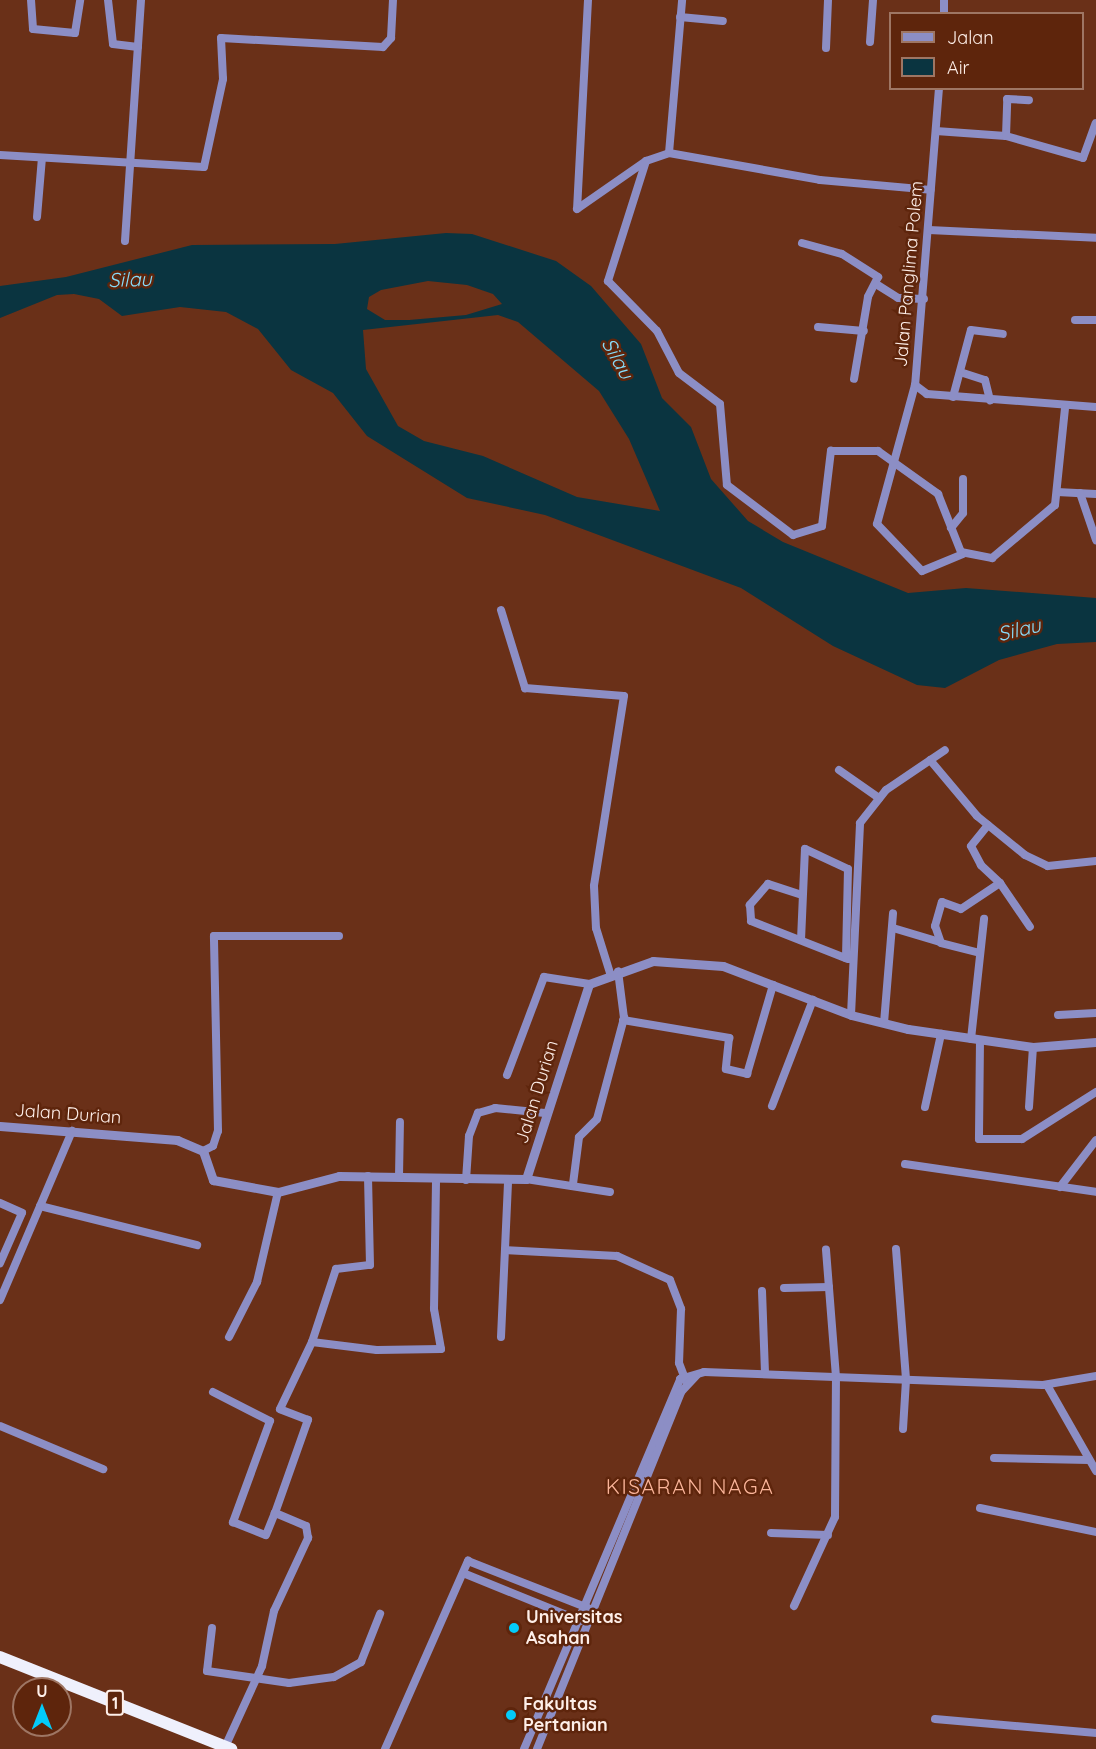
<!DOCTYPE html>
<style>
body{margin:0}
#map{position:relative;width:1096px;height:1749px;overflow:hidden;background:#6a3018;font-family:Quicksand,sans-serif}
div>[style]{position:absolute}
.water>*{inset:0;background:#0a3440}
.minor>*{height:8px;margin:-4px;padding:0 4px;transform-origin:4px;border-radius:4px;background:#8c8ec5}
.tertiary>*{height:9px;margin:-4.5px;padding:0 4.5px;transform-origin:4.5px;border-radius:4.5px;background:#8c8ec5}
.trunk>*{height:12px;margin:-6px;padding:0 6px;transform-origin:6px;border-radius:6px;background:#eff0fc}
.dots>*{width:16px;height:16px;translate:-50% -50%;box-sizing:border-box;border:3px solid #5e250c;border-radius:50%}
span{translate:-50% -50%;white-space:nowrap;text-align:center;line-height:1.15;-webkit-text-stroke:5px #5e250c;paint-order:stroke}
.shield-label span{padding:2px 4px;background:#5e250c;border:2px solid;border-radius:4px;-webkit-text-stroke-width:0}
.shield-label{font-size:16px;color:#feefe9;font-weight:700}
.street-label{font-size:18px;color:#feefe9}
.poi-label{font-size:18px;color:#feefe9;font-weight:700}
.left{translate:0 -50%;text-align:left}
.water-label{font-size:20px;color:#87dcf9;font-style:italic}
.quarter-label{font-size:21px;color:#fbb59a;letter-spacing:1.5px}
.legend{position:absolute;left:889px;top:12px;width:195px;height:78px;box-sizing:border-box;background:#5e250c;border:2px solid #9e7664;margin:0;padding:8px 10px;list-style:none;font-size:18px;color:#feefe9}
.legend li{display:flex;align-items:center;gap:12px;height:30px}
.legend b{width:30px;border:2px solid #9e7664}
.north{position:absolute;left:12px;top:1677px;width:60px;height:60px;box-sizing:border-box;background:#5e250c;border:2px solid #9e7664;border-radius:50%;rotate:0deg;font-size:16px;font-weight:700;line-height:24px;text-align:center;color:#feefe9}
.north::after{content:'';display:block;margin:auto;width:21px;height:27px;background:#03cbf9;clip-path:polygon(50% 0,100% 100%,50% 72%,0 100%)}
</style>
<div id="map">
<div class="water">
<div style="clip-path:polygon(evenodd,446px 233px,472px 234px,556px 261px,591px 286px,641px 344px,662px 398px,691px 427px,711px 479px,748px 521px,783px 542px,908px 593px,966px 588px,1096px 598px,1096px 642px,1057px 644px,999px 660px,945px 688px,917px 685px,833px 646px,741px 588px,545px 515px,467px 498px,367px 436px,333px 393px,291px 370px,258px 329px,226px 312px,180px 307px,122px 316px,99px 299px,74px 294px,57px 295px,0 318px,0 286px,66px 277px,192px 245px,335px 244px,446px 233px,428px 281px,467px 285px,493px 294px,502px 304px,466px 315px,409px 320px,385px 320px,367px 309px,369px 297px,381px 290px,428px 281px,446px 233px,498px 315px,518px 322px,599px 391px,629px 439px,660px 511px,577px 497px,483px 456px,424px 441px,398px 426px,366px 369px,363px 330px,498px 315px)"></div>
</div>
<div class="minor">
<div style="left:31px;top:0;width:29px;rotate:86deg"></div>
<div style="left:33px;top:29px;width:42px;rotate:5.4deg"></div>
<div style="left:75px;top:33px;width:33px;rotate:-81deg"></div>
<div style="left:108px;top:0;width:44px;rotate:83.5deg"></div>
<div style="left:113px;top:44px;width:25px;rotate:7deg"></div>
<div style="left:588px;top:0;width:209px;rotate:93deg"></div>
<div style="left:577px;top:209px;width:84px;rotate:-34.8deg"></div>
<div style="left:646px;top:161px;width:24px;rotate:-19deg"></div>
<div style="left:669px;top:153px;width:153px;rotate:10.1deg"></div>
<div style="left:820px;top:180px;width:111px;rotate:5.1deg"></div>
<div style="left:944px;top:14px;width:14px;rotate:-90deg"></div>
<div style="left:680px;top:17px;width:43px;rotate:5.3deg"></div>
<div style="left:870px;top:42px;width:42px;rotate:-85.9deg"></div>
<div style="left:826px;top:48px;width:48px;rotate:-87.6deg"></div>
<div style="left:939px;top:88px;width:298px;rotate:94.6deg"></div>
<div style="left:915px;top:385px;width:15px;rotate:37deg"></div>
<div style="left:927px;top:394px;width:169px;rotate:4.4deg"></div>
<div style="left:936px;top:131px;width:70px;rotate:4.1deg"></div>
<div style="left:1006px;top:136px;width:80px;rotate:15.9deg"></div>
<div style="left:1083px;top:158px;width:37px;rotate:-70deg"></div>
<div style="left:1006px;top:136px;width:37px;rotate:-88deg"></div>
<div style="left:1007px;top:99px;width:22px;rotate:3deg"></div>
<div style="left:669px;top:153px;width:154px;rotate:-85.1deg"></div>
<div style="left:0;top:155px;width:204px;rotate:3.4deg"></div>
<div style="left:204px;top:167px;width:90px;rotate:-77.8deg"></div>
<div style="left:223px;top:79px;width:41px;rotate:-92.8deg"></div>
<div style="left:221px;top:38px;width:162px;rotate:3.2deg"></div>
<div style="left:383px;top:47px;width:12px;rotate:-48deg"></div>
<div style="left:391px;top:38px;width:38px;rotate:-87deg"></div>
<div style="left:646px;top:161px;width:126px;rotate:107.6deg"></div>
<div style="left:608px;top:281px;width:70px;rotate:45.6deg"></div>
<div style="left:657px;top:331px;width:47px;rotate:62.4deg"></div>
<div style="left:679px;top:373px;width:51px;rotate:37.1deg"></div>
<div style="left:720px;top:404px;width:81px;rotate:85.1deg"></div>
<div style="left:727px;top:485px;width:83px;rotate:37.1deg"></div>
<div style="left:793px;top:535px;width:30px;rotate:-17deg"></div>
<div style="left:822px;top:526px;width:76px;rotate:-83.2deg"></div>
<div style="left:831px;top:451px;width:47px"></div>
<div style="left:878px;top:451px;width:74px;rotate:35.6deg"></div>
<div style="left:938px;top:494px;width:62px;rotate:68.4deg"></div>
<div style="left:961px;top:552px;width:32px;rotate:11deg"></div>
<div style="left:992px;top:558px;width:82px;rotate:-40.1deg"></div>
<div style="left:1055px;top:505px;width:98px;rotate:-84.1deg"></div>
<div style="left:37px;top:217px;width:59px;rotate:-85.2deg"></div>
<div style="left:929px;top:230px;width:167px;rotate:2.7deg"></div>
<div style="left:125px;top:241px;width:242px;rotate:-86.2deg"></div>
<div style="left:802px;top:243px;width:41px;rotate:15.4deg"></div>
<div style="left:842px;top:254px;width:43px;rotate:32.6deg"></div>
<div style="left:878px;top:277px;width:22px;rotate:117deg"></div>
<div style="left:868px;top:297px;width:83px;rotate:99.7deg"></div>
<div style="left:876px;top:284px;width:26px;rotate:32deg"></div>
<div style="left:898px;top:298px;width:26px;rotate:2deg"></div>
<div style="left:1075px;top:320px;width:21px"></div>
<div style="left:818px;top:327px;width:46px;rotate:5deg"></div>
<div style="left:960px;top:372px;width:26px;rotate:18deg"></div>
<div style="left:985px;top:380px;width:21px;rotate:76deg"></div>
<div style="left:915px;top:385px;width:144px;rotate:105.3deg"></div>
<div style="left:877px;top:524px;width:65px;rotate:46.2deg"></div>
<div style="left:922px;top:571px;width:44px;rotate:-22.5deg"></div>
<div style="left:953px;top:397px;width:69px;rotate:-75deg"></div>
<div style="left:971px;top:330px;width:32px;rotate:7deg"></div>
<div style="left:1057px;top:492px;width:39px;rotate:3deg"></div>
<div style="left:1080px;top:493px;width:50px;rotate:71.2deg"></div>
<div style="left:951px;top:528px;width:19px;rotate:-51deg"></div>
<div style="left:963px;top:513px;width:34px;rotate:-90deg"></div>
<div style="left:501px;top:610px;width:82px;rotate:72.9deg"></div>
<div style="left:525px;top:688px;width:99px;rotate:4.6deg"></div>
<div style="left:624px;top:696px;width:192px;rotate:99deg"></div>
<div style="left:594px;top:886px;width:42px;rotate:87.3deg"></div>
<div style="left:596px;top:928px;width:47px;rotate:72.7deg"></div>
<div style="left:930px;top:760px;width:73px;rotate:50deg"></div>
<div style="left:977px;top:816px;width:62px;rotate:39.1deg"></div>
<div style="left:1025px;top:855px;width:25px;rotate:26deg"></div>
<div style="left:1048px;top:866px;width:48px;rotate:-5.9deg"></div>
<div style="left:839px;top:770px;width:49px;rotate:35deg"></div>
<div style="left:1000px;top:883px;width:53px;rotate:55.7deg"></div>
<div style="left:802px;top:895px;width:36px;rotate:-162deg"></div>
<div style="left:768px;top:884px;width:28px;rotate:131deg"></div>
<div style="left:750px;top:905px;width:16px;rotate:86deg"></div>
<div style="left:751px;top:921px;width:104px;rotate:21.4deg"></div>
<div style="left:893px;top:928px;width:49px;rotate:16.6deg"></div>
<div style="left:801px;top:940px;width:91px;rotate:-87.5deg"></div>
<div style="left:805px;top:849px;width:47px;rotate:24.9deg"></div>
<div style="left:848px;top:869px;width:89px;rotate:91.3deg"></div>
<div style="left:980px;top:953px;width:40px;rotate:-165.6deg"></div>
<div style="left:941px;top:943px;width:18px;rotate:-109deg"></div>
<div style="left:935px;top:926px;width:25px;rotate:-74deg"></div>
<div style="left:942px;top:902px;width:20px;rotate:20deg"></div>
<div style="left:961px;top:909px;width:47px;rotate:-33.7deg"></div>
<div style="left:1000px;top:883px;width:26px;rotate:-137deg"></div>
<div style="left:981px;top:865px;width:21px;rotate:-118deg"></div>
<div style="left:971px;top:846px;width:27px;rotate:-51deg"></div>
<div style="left:851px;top:1015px;width:192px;rotate:-87.3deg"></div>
<div style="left:860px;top:823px;width:42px;rotate:-51.8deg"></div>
<div style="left:886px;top:790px;width:71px;rotate:-34.1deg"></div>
<div style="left:1058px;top:1015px;width:38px;rotate:-3deg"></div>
<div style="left:623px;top:1020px;width:108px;rotate:9.6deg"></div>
<div style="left:729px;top:1038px;width:31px;rotate:96deg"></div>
<div style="left:726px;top:1069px;width:22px;rotate:13deg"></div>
<div style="left:747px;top:1074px;width:93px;rotate:-73.7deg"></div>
<div style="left:884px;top:1023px;width:110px;rotate:-85.3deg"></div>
<div style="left:971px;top:1039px;width:121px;rotate:-83.8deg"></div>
<div style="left:980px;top:1040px;width:99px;rotate:90.6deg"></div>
<div style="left:979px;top:1139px;width:43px"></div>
<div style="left:1022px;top:1139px;width:88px;rotate:-32.4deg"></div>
<div style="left:507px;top:1075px;width:105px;rotate:-69.3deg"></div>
<div style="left:544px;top:977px;width:46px;rotate:8.8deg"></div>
<div style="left:772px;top:1106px;width:114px;rotate:-68.9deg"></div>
<div style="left:925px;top:1107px;width:75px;rotate:-77.6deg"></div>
<div style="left:1029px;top:1107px;width:60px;rotate:-86.2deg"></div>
<div style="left:203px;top:1151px;width:11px;rotate:-27deg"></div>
<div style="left:213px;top:1146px;width:16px;rotate:-72deg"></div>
<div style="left:218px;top:1131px;width:195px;rotate:-91.2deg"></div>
<div style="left:214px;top:936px;width:125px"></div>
<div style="left:905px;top:1164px;width:193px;rotate:8.3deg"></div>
<div style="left:399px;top:1177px;width:55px;rotate:-89deg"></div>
<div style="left:526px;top:1179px;width:85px;rotate:8.8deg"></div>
<div style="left:466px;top:1180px;width:44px;rotate:-86.1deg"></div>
<div style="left:469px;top:1136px;width:25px;rotate:-69deg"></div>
<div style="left:478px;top:1113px;width:18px;rotate:-16deg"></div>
<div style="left:495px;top:1108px;width:50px;rotate:5.7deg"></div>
<div style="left:573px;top:1184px;width:47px;rotate:-82.7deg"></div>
<div style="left:579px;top:1137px;width:25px;rotate:-45deg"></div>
<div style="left:597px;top:1119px;width:105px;rotate:-75deg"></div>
<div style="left:624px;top:1018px;width:47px;rotate:-97.3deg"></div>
<div style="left:1060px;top:1187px;width:59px;rotate:-52.5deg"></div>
<div style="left:0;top:1203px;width:24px;rotate:24deg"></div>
<div style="left:22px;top:1213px;width:55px;rotate:113.7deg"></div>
<div style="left:40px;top:1206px;width:162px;rotate:14deg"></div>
<div style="left:896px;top:1249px;width:131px;rotate:85.6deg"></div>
<div style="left:906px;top:1380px;width:49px;rotate:93.5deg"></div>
<div style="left:505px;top:1250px;width:112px;rotate:3.1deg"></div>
<div style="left:617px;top:1256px;width:58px;rotate:24.4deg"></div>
<div style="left:670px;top:1280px;width:31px;rotate:69deg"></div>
<div style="left:681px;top:1309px;width:54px;rotate:92.1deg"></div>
<div style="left:679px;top:1363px;width:19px;rotate:69deg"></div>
<div style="left:784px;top:1288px;width:45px;rotate:-1.3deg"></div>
<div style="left:762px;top:1291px;width:83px;rotate:87.9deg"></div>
<div style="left:0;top:1300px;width:184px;rotate:-66.9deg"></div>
<div style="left:229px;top:1337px;width:62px;rotate:-63deg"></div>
<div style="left:257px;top:1282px;width:92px;rotate:-76.9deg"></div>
<div style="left:501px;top:1337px;width:154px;rotate:-87.4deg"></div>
<div style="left:312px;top:1342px;width:65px;rotate:7deg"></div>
<div style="left:377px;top:1350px;width:64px;rotate:-0.9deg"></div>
<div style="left:441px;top:1349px;width:41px;rotate:-99.9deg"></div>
<div style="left:434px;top:1309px;width:130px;rotate:-89.1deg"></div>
<div style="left:1047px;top:1385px;width:99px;rotate:60.3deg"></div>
<div style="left:213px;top:1392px;width:64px;rotate:27deg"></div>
<div style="left:270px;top:1421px;width:108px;rotate:110.1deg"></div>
<div style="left:233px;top:1522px;width:35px;rotate:22deg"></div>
<div style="left:266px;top:1535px;width:24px;rotate:-68deg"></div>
<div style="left:0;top:1426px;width:112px;rotate:22.7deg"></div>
<div style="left:994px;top:1458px;width:95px;rotate:1.2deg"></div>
<div style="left:980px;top:1508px;width:118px;rotate:11.7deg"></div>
<div style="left:771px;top:1533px;width:57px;rotate:2deg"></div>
<div style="left:463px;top:1573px;width:127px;rotate:22.1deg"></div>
<div style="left:794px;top:1606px;width:98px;rotate:-65.3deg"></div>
<div style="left:835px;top:1517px;width:140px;rotate:-89.6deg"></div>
<div style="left:836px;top:1377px;width:128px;rotate:-94.5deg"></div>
<div style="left:212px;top:1628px;width:43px;rotate:96.6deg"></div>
<div style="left:207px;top:1671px;width:83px;rotate:8.3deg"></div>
<div style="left:289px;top:1683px;width:45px;rotate:-7.6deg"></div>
<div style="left:334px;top:1677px;width:31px;rotate:-29deg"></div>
<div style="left:361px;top:1662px;width:52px;rotate:-68.4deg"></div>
<div style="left:935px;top:1719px;width:162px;rotate:5deg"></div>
<div style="left:225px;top:1747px;width:89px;rotate:-65.4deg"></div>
<div style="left:262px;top:1666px;width:56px;rotate:-77.7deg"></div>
<div style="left:274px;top:1611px;width:81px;rotate:-65deg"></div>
<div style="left:308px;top:1538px;width:12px;rotate:-99deg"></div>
<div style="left:306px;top:1526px;width:34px;rotate:-157deg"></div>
<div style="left:275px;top:1513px;width:99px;rotate:-70.5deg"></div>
<div style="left:308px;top:1420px;width:30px;rotate:-159deg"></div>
<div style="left:280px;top:1409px;width:74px;rotate:-64.5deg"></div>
<div style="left:312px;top:1342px;width:77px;rotate:-71.8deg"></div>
<div style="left:336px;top:1269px;width:34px;rotate:-7deg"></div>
<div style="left:370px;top:1265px;width:89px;rotate:-91.3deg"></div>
<div style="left:385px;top:1749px;width:206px;rotate:-66.2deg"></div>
<div style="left:468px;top:1561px;width:129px;rotate:21.4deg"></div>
<div style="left:524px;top:1749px;width:402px;rotate:-67.1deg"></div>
<div style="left:680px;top:1379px;width:25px;rotate:-16deg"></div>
<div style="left:704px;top:1372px;width:339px;rotate:2.2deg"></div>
<div style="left:1043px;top:1385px;width:54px;rotate:-9.6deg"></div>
<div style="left:537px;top:1749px;width:385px;rotate:-68deg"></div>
<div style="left:681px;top:1392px;width:23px;rotate:-47deg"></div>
</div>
<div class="tertiary">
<div style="left:0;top:1126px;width:178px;rotate:4.5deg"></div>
<div style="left:177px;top:1140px;width:28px;rotate:23deg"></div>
<div style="left:203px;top:1151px;width:31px;rotate:71deg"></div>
<div style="left:213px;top:1180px;width:66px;rotate:10.5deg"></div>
<div style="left:278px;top:1192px;width:63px;rotate:-14.7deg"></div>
<div style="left:339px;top:1176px;width:187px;rotate:0.9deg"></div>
<div style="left:526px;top:1179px;width:205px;rotate:-72.1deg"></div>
<div style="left:589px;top:984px;width:68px;rotate:-19.8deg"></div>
<div style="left:653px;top:961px;width:70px;rotate:4.1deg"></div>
<div style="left:723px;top:966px;width:137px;rotate:20.9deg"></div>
<div style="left:851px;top:1015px;width:59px;rotate:13.8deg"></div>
<div style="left:908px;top:1029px;width:126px;rotate:8.2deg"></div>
<div style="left:1033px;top:1047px;width:63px;rotate:-4.5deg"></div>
</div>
<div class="trunk">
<div style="left:0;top:1657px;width:249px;rotate:21.7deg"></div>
</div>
<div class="dots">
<div style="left:514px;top:1628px;background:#03cbf9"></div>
<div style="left:511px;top:1715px;background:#03cbf9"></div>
</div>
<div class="shield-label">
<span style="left:115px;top:1703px">1</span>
</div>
<div class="street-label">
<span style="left:909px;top:274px;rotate:-85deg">Jalan Panglima Polem</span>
<span style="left:537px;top:1092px;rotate:-73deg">Jalan Durian</span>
<span style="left:68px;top:1114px;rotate:4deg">Jalan Durian</span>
</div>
<div class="poi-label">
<span class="left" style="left:526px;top:1628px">Universitas<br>Asahan</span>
<span class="left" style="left:523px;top:1715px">Fakultas<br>Pertanian</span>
</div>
<div class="water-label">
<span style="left:130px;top:279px;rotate:-2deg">Silau</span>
<span style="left:618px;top:358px;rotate:61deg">Silau</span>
<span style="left:1019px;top:629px;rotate:-13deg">Silau</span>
</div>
<div class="quarter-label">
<span style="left:690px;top:1486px">KISARAN NAGA</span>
</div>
<ul class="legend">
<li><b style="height:8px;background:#8c8ec5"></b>Jalan</li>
<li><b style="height:16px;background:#0a3440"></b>Air</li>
</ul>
<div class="north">U</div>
</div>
